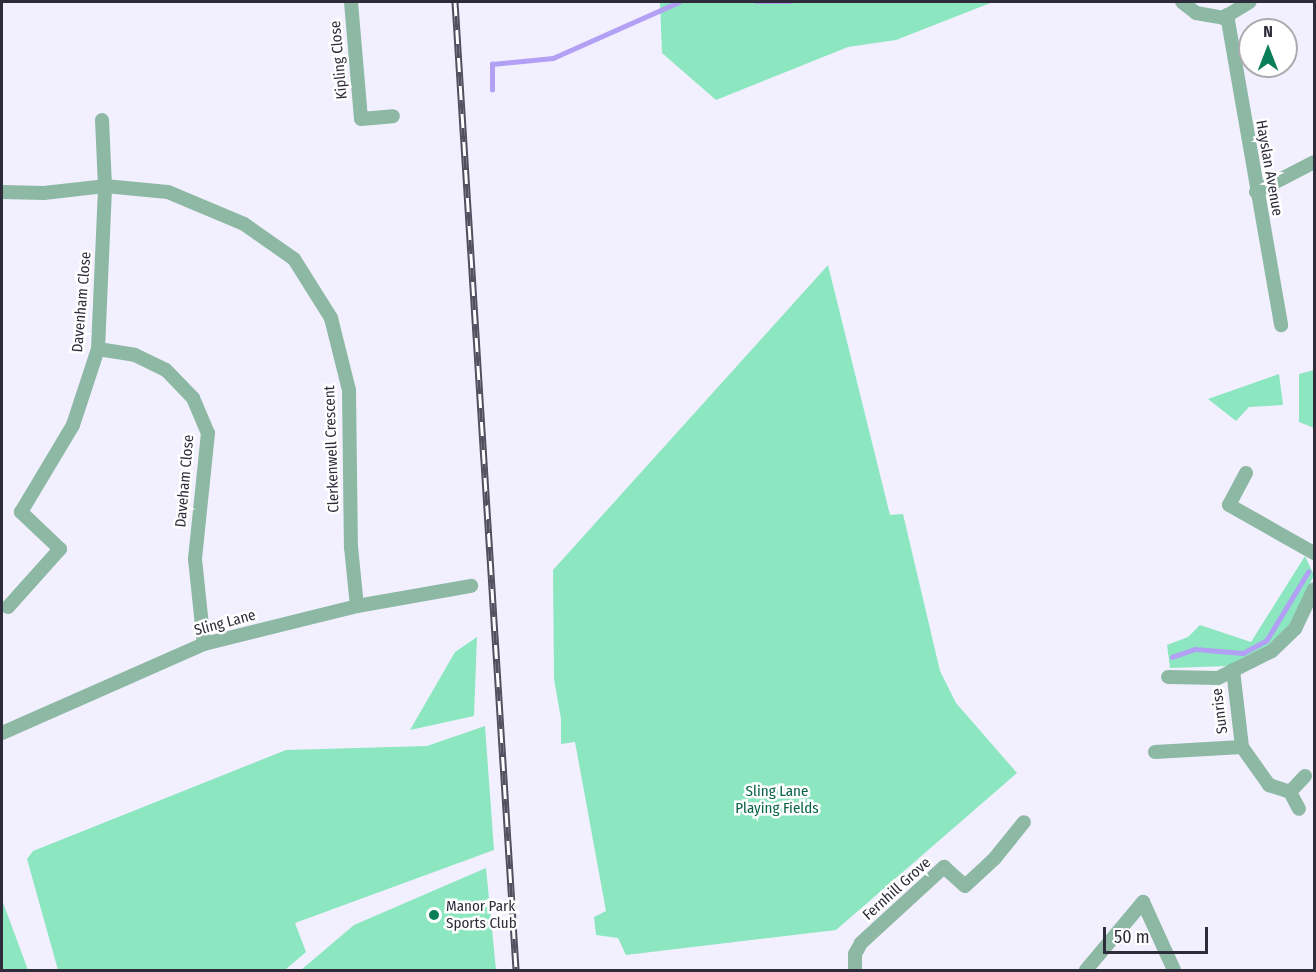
<!DOCTYPE html>
<style>
body{margin:0}
#map{position:relative;width:1316px;height:972px;overflow:hidden;background:#f2f0ff;font-family:"Fira Sans Condensed",sans-serif}
div>[style]{position:absolute}
.green>*{inset:0;background:#8ce6bf}
.stream>*{height:4.5px;margin:-2.25px;padding:0 2.25px;transform-origin:2.25px;border-radius:2.25px;background:#b2a0f5}
.street>*{height:14px;margin:-7px;padding:0 7px;transform-origin:7px;border-radius:7px;background:#8db8a4}
.rail>*{height:7px;margin-top:-3.5px;transform-origin:0;background:repeating-linear-gradient(90deg,#fff 0 14px,#52505e 0 28px);box-sizing:border-box;border-block:2px solid #52505e}
.dots>*{width:16px;height:16px;translate:-50% -50%;box-sizing:border-box;border:3px solid #fff;border-radius:50%}
span{translate:-50% -50%;white-space:nowrap;text-align:center;line-height:1.15;-webkit-text-stroke:5px #fff;paint-order:stroke}
.street-label{font-size:15px;color:#2e2c3a}
.park-label{font-size:15px;color:#096346}
.poi-label{font-size:15px;color:#2e2c3a}
.left{translate:0 -50%;text-align:left}
.frame{position:absolute;inset:0;border:3px solid #2e2c3a;pointer-events:none}
.north{position:absolute;left:1238px;top:18px;width:60px;height:60px;box-sizing:border-box;background:#fff;border:2px solid #ababb0;border-radius:50%;rotate:0deg;font-size:16px;font-weight:700;line-height:24px;text-align:center;color:#2e2c3a}
.north::after{content:'';display:block;margin:auto;width:21px;height:27px;background:#0a7d59;clip-path:polygon(50% 0,100% 100%,50% 72%,0 100%)}
.scale{position:absolute;left:1103px;top:927px;width:105px;height:27px;box-sizing:border-box;border:3px solid #2e2c3a;border-top:0;padding-left:8px;font-size:18px;line-height:21px;white-space:nowrap;color:#2e2c3a;-webkit-text-stroke:4px #fff;paint-order:stroke}
</style>
<div id="map">
<div class="green">
<div style="clip-path:polygon(660px 2px,993px 2px,896px 40px,848px 47px,716px 100px,662px 53px)"></div>
<div style="clip-path:polygon(828px 265px,890px 515px,903px 514px,940px 671px,956px 703px,1017px 773px,836px 930px,626px 955px,618px 938px,596px 935px,594px 917px,606px 911px,575px 742px,561px 744px,561px 719px,554px 679px,553px 570px)"></div>
<div style="clip-path:polygon(1314px 370px,1314px 428px,1299px 422px,1299px 374px)"></div>
<div style="clip-path:polygon(1279px 374px,1283px 405px,1249px 407px,1236px 421px,1208px 399px)"></div>
<div style="clip-path:polygon(1305px 556px,1314px 575px,1290px 626px,1260px 652px,1229px 666px,1170px 668px,1167px 645px,1188px 637px,1200px 625px,1251px 642px)"></div>
<div style="clip-path:polygon(477px 637px,474px 716px,410px 730px,455px 652px)"></div>
<div style="clip-path:polygon(485px 726px,494px 850px,295px 923px,306px 952px,285px 970px,58px 970px,27px 859px,33px 851px,286px 750px,427px 746px)"></div>
<div style="clip-path:polygon(486px 868px,496px 970px,301px 970px,354px 925px)"></div>
<div style="clip-path:polygon(2px 900px,28px 970px,2px 970px)"></div>
</div>
<div class="stream">
<div style="left:756px;top:2px;width:35px"></div>
<div style="left:492px;top:90px;width:26px;rotate:-90deg"></div>
<div style="left:492px;top:64px;width:61px;rotate:-5.6deg"></div>
<div style="left:553px;top:58px;width:138px;rotate:-24deg"></div>
<div style="left:1172px;top:657px;width:24px;rotate:-19deg"></div>
<div style="left:1195px;top:649px;width:48px;rotate:4.8deg"></div>
<div style="left:1243px;top:653px;width:26px;rotate:-28deg"></div>
<div style="left:1266px;top:641px;width:81px;rotate:-58.7deg"></div>
</div>
<div class="street">
<div style="left:351px;top:2px;width:117px;rotate:85.1deg"></div>
<div style="left:361px;top:119px;width:32px;rotate:-5deg"></div>
<div style="left:1182px;top:2px;width:18px;rotate:38deg"></div>
<div style="left:1196px;top:13px;width:27px;rotate:10deg"></div>
<div style="left:1223px;top:18px;width:31px;rotate:-31deg"></div>
<div style="left:1227px;top:15px;width:315px;rotate:80.1deg"></div>
<div style="left:2px;top:192px;width:42px;rotate:1.4deg"></div>
<div style="left:44px;top:193px;width:61px;rotate:-6.5deg"></div>
<div style="left:105px;top:186px;width:63px;rotate:5.4deg"></div>
<div style="left:168px;top:192px;width:82px;rotate:22.8deg"></div>
<div style="left:244px;top:224px;width:61px;rotate:35deg"></div>
<div style="left:294px;top:259px;width:70px;rotate:57.9deg"></div>
<div style="left:331px;top:318px;width:74px;rotate:76deg"></div>
<div style="left:349px;top:390px;width:157px;rotate:89.3deg"></div>
<div style="left:351px;top:547px;width:59px;rotate:84.2deg"></div>
<div style="left:1256px;top:192px;width:65px;rotate:-27.3deg"></div>
<div style="left:98px;top:349px;width:37px;rotate:9deg"></div>
<div style="left:135px;top:355px;width:34px;rotate:26deg"></div>
<div style="left:166px;top:370px;width:39px;rotate:46deg"></div>
<div style="left:193px;top:398px;width:38px;rotate:67deg"></div>
<div style="left:208px;top:433px;width:127px;rotate:95.9deg"></div>
<div style="left:195px;top:559px;width:85px;rotate:84deg"></div>
<div style="left:1246px;top:473px;width:36px;rotate:118deg"></div>
<div style="left:1229px;top:505px;width:98px;rotate:29.5deg"></div>
<div style="left:8px;top:607px;width:78px;rotate:-48.1deg"></div>
<div style="left:60px;top:549px;width:54px;rotate:-136.5deg"></div>
<div style="left:21px;top:512px;width:101px;rotate:-59.1deg"></div>
<div style="left:73px;top:425px;width:80px;rotate:-71.8deg"></div>
<div style="left:98px;top:349px;width:163px;rotate:-87.5deg"></div>
<div style="left:105px;top:186px;width:66px;rotate:-92.6deg"></div>
<div style="left:1233px;top:670px;width:78px;rotate:83.3deg"></div>
<div style="left:1242px;top:747px;width:47px;rotate:54.6deg"></div>
<div style="left:1269px;top:785px;width:22px;rotate:18deg"></div>
<div style="left:1290px;top:792px;width:19px;rotate:62deg"></div>
<div style="left:1168px;top:677px;width:50px;rotate:1.1deg"></div>
<div style="left:1218px;top:678px;width:60px;rotate:-26.6deg"></div>
<div style="left:1272px;top:651px;width:32px;rotate:-44deg"></div>
<div style="left:1295px;top:629px;width:44px;rotate:-64.6deg"></div>
<div style="left:2px;top:733px;width:221px;rotate:-23.8deg"></div>
<div style="left:204px;top:644px;width:158px;rotate:-13.9deg"></div>
<div style="left:357px;top:606px;width:116px;rotate:-10deg"></div>
<div style="left:1155px;top:752px;width:87px;rotate:-3.3deg"></div>
<div style="left:1290px;top:792px;width:22px;rotate:-47deg"></div>
<div style="left:855px;top:970px;width:16px;rotate:-90deg"></div>
<div style="left:855px;top:954px;width:13px;rotate:-61deg"></div>
<div style="left:861px;top:943px;width:113px;rotate:-42.5deg"></div>
<div style="left:944px;top:867px;width:28px;rotate:42deg"></div>
<div style="left:965px;top:886px;width:41px;rotate:-43deg"></div>
<div style="left:995px;top:858px;width:46px;rotate:-51.1deg"></div>
<div style="left:1086px;top:970px;width:89px;rotate:-50deg"></div>
<div style="left:1143px;top:902px;width:75px;rotate:65.5deg"></div>
</div>
<div class="rail">
<div style="left:455px;top:2px;width:970px;rotate:86.39deg"></div>
</div>
<div class="dots">
<div style="left:434px;top:915px;background:#0a7d59"></div>
</div>
<div class="street-label">
<span style="left:339px;top:60px;rotate:-95deg">Kipling Close</span>
<span style="left:1269px;top:168px;rotate:80deg">Hayslan Avenue</span>
<span style="left:82px;top:302px;rotate:-85deg">Davenham Close</span>
<span style="left:332px;top:449px;rotate:-92deg">Clerkenwell Crescent</span>
<span style="left:185px;top:481px;rotate:-85deg">Daveham Close</span>
<span style="left:225px;top:623px;rotate:-15deg">Sling Lane</span>
<span style="left:1220px;top:711px;rotate:-97deg">Sunrise</span>
<span style="left:897px;top:889px;rotate:-42deg">Fernhill Grove</span>
</div>
<div class="park-label">
<span style="left:777px;top:800px">Sling Lane<br>Playing Fields</span>
</div>
<div class="poi-label">
<span class="left" style="left:446px;top:915px">Manor Park<br>Sports Club</span>
</div>
<div class="frame"></div>
<div class="north">N</div>
<div class="scale">50 m</div>
</div>
